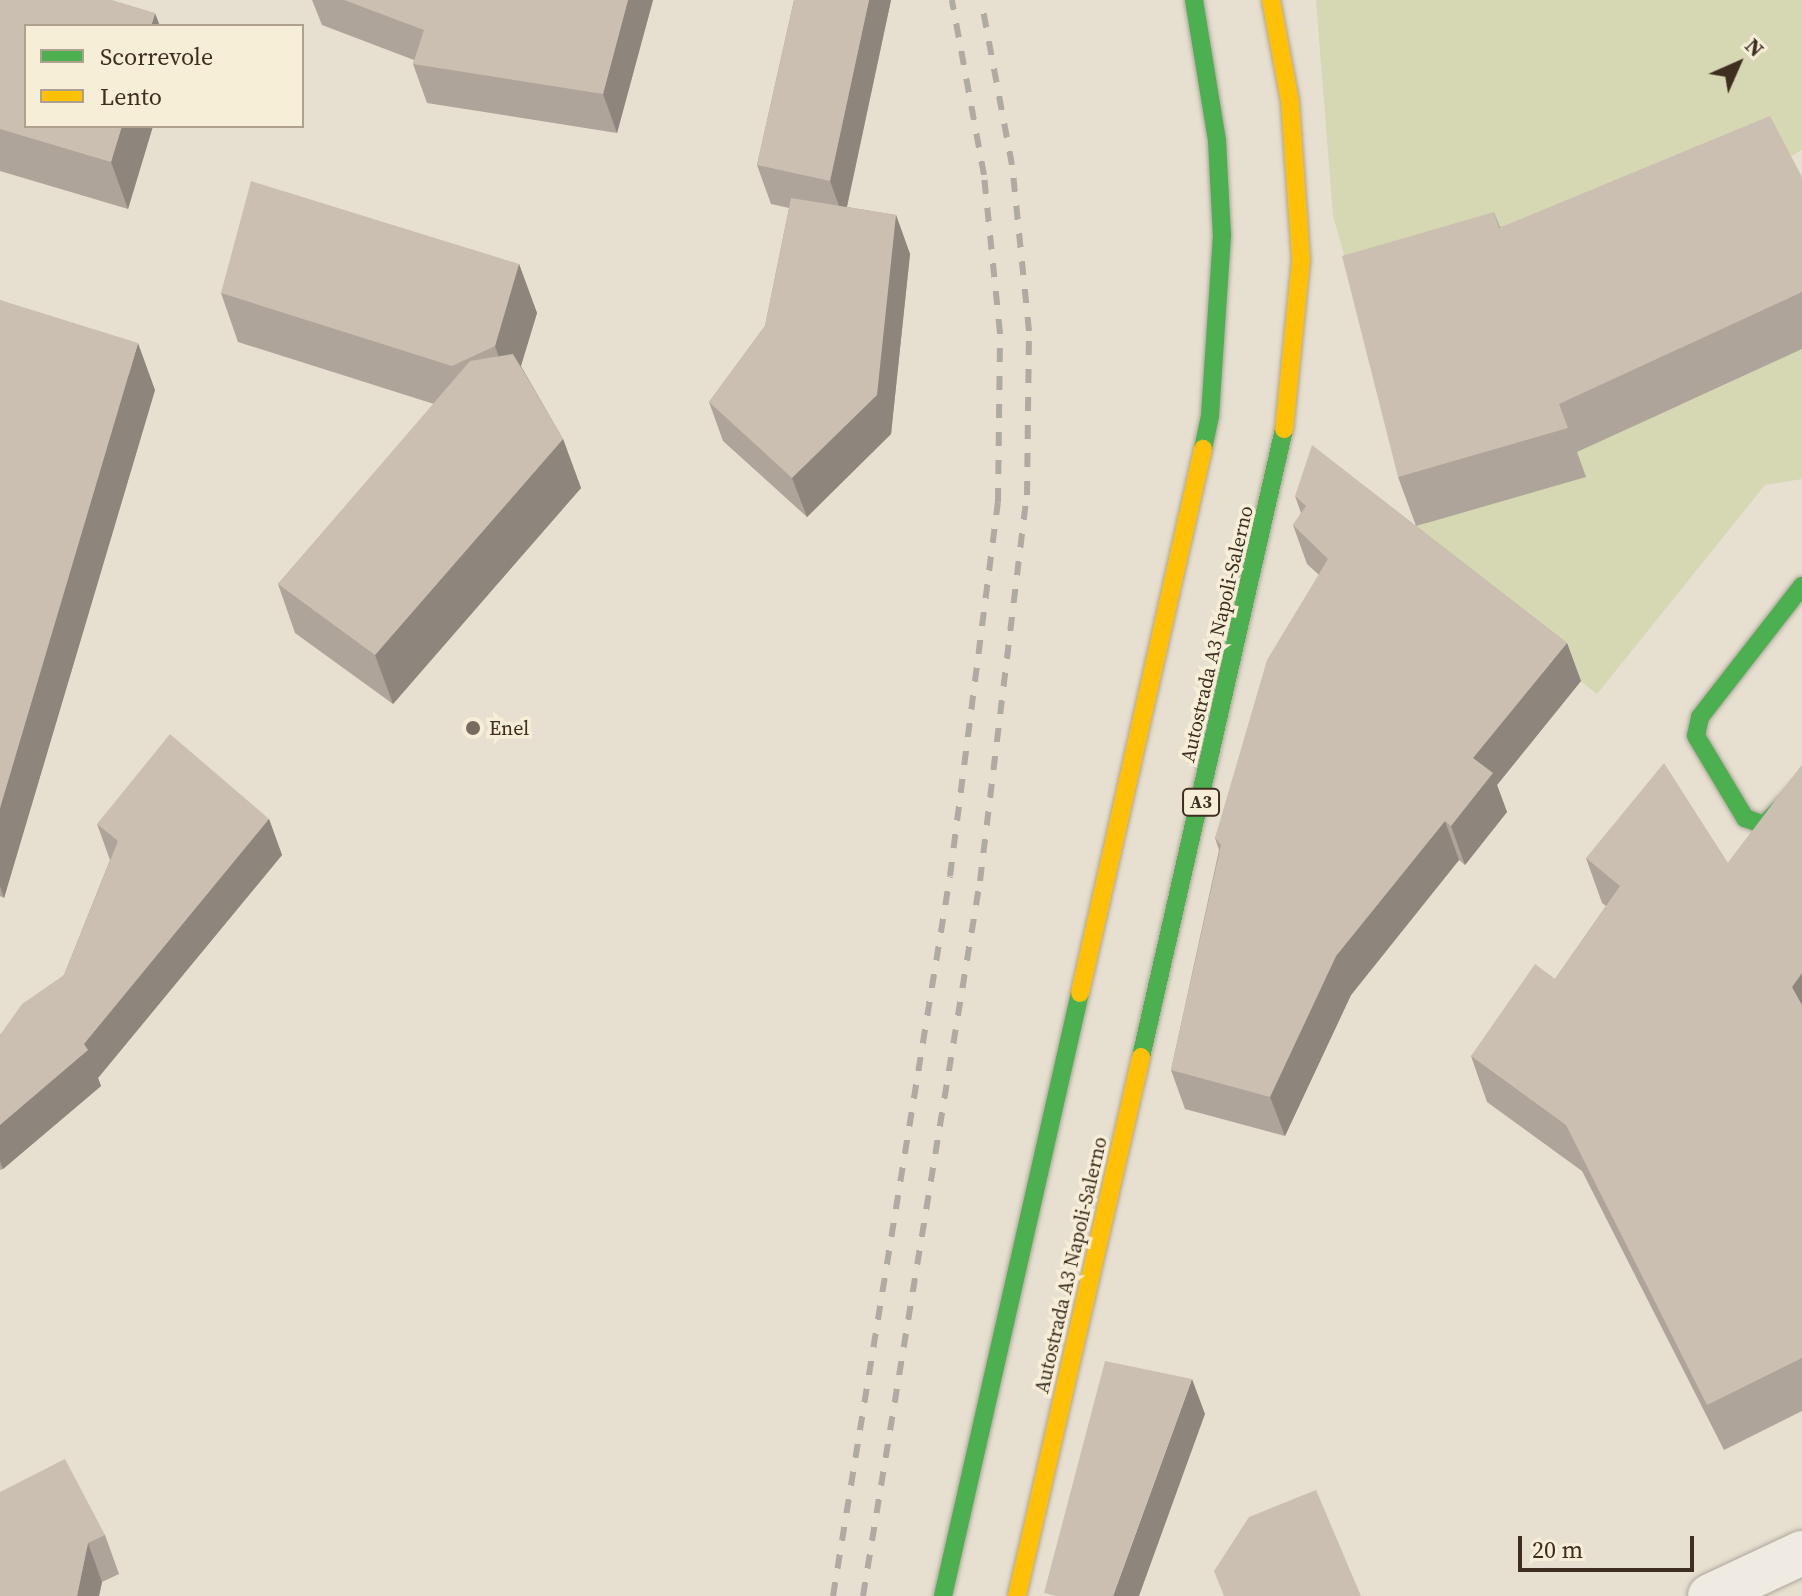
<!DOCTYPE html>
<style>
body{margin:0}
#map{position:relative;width:1802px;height:1596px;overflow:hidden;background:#e7e0d1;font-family:"Source Serif 4",serif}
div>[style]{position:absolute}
.green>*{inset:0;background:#d6d7b3}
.roads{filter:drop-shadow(0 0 2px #ada599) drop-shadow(0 0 2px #ada599)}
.street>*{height:44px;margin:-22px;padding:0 22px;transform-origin:22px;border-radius:22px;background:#efebe3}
.fast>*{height:18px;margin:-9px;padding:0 9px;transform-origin:9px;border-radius:9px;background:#4caf50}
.slow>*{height:18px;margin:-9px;padding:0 9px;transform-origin:9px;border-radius:9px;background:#ffc107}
.rail>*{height:6px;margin-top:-3px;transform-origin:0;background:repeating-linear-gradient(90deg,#afaaa2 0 14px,transparent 0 28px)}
.wall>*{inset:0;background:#afa499}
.shaded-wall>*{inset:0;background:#8e867d}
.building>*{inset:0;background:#cbbfb2}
.dots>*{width:22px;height:22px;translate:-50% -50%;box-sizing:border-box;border:4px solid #f7eed8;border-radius:50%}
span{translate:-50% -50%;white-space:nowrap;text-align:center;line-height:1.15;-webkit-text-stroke:7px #f7eed8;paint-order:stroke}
.shield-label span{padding:2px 6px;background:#f7eed8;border:2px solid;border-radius:6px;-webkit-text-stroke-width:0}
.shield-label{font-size:18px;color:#3d2e20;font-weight:700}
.street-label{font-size:20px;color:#3d2e20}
.poi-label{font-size:20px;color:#3d2e20}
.left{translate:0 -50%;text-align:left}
.legend{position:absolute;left:24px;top:24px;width:280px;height:104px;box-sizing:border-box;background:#f7eed8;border:2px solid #ada18e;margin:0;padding:10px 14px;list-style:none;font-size:24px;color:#3d2e20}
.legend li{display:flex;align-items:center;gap:16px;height:40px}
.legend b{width:40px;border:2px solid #ada18e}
.north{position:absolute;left:1698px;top:24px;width:80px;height:80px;-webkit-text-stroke:6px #f7eed8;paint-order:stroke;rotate:45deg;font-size:22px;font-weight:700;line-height:32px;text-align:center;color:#3d2e20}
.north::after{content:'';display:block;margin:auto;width:28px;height:36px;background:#3d2e20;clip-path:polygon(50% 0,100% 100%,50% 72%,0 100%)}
.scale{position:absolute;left:1518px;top:1536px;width:176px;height:36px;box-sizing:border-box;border:4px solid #3d2e20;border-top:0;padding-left:10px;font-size:24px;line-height:28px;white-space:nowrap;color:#3d2e20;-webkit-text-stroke:6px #f7eed8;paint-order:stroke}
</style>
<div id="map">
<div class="green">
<div style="clip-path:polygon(1316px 0,1802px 0,1802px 150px,1785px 160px,1352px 282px,1333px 216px)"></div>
<div style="clip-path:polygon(1802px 348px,1802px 479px,1765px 485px,1597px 694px,1412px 551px,1416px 526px)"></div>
</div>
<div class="roads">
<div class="street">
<div style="left:1710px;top:1596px;width:102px;rotate:-25.1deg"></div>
</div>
<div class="fast">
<div style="left:1194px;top:0;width:143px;rotate:80.7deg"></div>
<div style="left:1217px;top:141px;width:94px;rotate:87deg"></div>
<div style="left:1222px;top:235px;width:181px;rotate:93.8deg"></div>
<div style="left:1210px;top:416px;width:34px;rotate:102deg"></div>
<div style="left:1802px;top:586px;width:166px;rotate:127.9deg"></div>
<div style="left:1700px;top:717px;width:19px;rotate:102deg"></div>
<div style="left:1696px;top:736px;width:96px;rotate:59.1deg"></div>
<div style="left:1745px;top:818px;width:20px;rotate:20deg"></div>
<div style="left:1764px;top:825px;width:54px;rotate:-45.7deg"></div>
<div style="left:1141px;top:1057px;width:644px;rotate:-77.17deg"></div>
<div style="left:943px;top:1596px;width:618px;rotate:-77.2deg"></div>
</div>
<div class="slow">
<div style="left:1271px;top:0;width:104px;rotate:79.4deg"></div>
<div style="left:1290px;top:102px;width:158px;rotate:86deg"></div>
<div style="left:1301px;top:260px;width:170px;rotate:95.7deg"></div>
<div style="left:1080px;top:993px;width:558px;rotate:-77.26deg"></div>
<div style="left:1017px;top:1596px;width:553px;rotate:-77.04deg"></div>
</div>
</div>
<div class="rail">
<div style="left:833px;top:1596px;width:729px;rotate:-80.77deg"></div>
<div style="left:950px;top:876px;width:377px;rotate:-82.7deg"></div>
<div style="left:998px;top:502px;width:169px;rotate:-89.3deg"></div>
<div style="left:1000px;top:333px;width:159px;rotate:-95.8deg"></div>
<div style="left:984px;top:175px;width:178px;rotate:-100.4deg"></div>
<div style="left:863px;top:1596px;width:725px;rotate:-80.71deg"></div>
<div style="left:980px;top:881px;width:389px;rotate:-83.1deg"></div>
<div style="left:1027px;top:495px;width:164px;rotate:-89.3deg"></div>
<div style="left:1029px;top:331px;width:167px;rotate:-95.8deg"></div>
<div style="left:1012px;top:165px;width:168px;rotate:-100.6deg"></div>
</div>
<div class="wall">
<div style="clip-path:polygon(0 0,26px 126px,153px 126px,128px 209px,0 171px)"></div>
<div style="clip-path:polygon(312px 0,653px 0,617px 133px,427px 103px,413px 64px,414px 60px,322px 25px)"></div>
<div style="clip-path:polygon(794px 0,891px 0,847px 207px,896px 215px,910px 254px,891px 434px,807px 517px,723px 441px,709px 402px,765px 326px,789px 208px,771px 204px,757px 165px)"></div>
<div style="clip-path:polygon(1802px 177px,1802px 349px,1577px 452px,1586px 477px,1416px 526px,1567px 643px,1581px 681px,1497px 785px,1507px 812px,1465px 865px,1459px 860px,1351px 995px,1285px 1136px,1185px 1109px,1171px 1070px,1219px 850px,1215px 838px,1319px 575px,1307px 564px,1293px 525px,1301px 513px,1295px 496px,1416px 526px,1398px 477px,1494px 212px,1500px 227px)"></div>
<div style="clip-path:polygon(519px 264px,537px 313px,521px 366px,563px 439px,581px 488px,393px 704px,295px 633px,278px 584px,434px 404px,238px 342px,221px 293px)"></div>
<div style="clip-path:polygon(0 300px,155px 390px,4px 898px,0 896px)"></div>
<div style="clip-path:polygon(1802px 765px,1802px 1411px,1724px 1450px,1582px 1171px,1487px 1102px,1471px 1056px,1555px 979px,1606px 906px,1602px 903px,1586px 858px,1728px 863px)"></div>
<div style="clip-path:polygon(269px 819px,282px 855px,98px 1078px,101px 1086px,3px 1169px,0 1170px,0 1035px,64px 975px,110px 860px,97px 824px)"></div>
<div style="clip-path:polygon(0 1492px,105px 1535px,119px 1574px,102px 1582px,99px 1596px,0 1596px)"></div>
</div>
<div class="shaded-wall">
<div style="clip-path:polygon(628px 0,653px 0,617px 133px,603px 94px)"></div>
<div style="clip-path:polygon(869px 0,891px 0,844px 220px,830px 181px)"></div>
<div style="clip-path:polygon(155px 13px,160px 26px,151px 26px)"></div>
<div style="clip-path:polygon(122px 126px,153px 126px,128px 209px,111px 162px)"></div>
<div style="clip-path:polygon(896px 215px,910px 254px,891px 434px,807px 517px,792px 478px)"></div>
<div style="clip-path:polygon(519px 264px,537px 313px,512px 395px,495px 346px)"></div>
<div style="clip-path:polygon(138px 343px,155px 390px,4px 898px,0 886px,0 808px)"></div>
<div style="clip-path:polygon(563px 439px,581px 488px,393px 704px,375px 655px)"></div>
<div style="clip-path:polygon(1567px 643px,1581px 681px,1497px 785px,1507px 812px,1465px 865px,1451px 826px,1473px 758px)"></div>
<div style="clip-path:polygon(269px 819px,282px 855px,98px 1078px,101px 1086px,3px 1169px,0 1161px,0 1125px)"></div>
<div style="clip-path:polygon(1445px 821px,1459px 860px,1351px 995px,1285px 1136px,1270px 1097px,1336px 956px)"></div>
<div style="clip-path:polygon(1802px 973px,1802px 1014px,1792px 987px)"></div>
<div style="clip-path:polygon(1192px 1379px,1205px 1414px,1139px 1596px,1113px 1596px)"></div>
<div style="clip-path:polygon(88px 1543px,102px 1582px,99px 1596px,77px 1596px)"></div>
</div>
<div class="building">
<div style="clip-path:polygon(0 0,112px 0,155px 13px,151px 26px,26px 26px,26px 126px,122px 126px,111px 162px,0 129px)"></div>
<div style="clip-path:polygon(344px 0,628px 0,603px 94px,413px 64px,424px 30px)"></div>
<div style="clip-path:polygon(794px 0,869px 0,830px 181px,757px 165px)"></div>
<div style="clip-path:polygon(1770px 116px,1802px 177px,1802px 292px,1559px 404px,1568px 428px,1398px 477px,1342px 256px,1494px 212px,1499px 228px)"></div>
<div style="clip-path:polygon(251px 181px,519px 264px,495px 346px,452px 366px,221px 293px)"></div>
<div style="clip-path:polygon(791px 198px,896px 215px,877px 395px,792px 478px,709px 402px,765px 326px)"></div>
<div style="clip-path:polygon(0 300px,138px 343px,0 808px)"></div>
<div style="clip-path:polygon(513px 354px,563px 439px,375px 655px,278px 584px,470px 361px)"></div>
<div style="clip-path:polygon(1312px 445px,1567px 643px,1473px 758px,1493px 773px,1451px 826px,1445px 821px,1336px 956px,1270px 1097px,1171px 1070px,1221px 845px,1215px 838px,1267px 660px,1328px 559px,1293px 525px,1306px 506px,1295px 496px)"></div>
<div style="clip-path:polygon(170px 734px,269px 819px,84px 1044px,88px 1050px,0 1125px,0 1035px,22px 1004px,64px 975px,118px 841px,97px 824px)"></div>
<div style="clip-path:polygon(1664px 763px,1728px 863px,1802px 765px,1802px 973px,1792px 987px,1802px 1005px,1802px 1358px,1707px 1405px,1566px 1125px,1471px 1056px,1535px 964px,1555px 979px,1620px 886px,1586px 858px)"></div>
<div style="clip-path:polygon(1105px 1361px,1192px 1379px,1113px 1596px,1056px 1596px,1044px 1593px)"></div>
<div style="clip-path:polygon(65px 1459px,105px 1535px,88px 1543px,77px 1596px,0 1596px,0 1492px)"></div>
<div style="clip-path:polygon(1316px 1490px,1361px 1596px,1224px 1596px,1214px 1571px,1249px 1517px)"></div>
</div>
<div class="dots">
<div style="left:473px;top:728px;background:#786c5e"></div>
</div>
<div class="shield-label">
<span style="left:1201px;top:802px">A3</span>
</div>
<div class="street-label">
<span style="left:1217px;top:634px;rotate:-77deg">Autostrada A3 Napoli-Salerno</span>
<span style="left:1071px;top:1265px;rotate:-77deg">Autostrada A3 Napoli-Salerno</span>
</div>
<div class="poi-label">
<span class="left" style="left:489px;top:728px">Enel</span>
</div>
<ul class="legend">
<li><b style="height:10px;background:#4caf50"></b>Scorrevole</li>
<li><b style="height:10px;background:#ffc107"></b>Lento</li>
</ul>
<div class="north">N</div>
<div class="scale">20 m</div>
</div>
